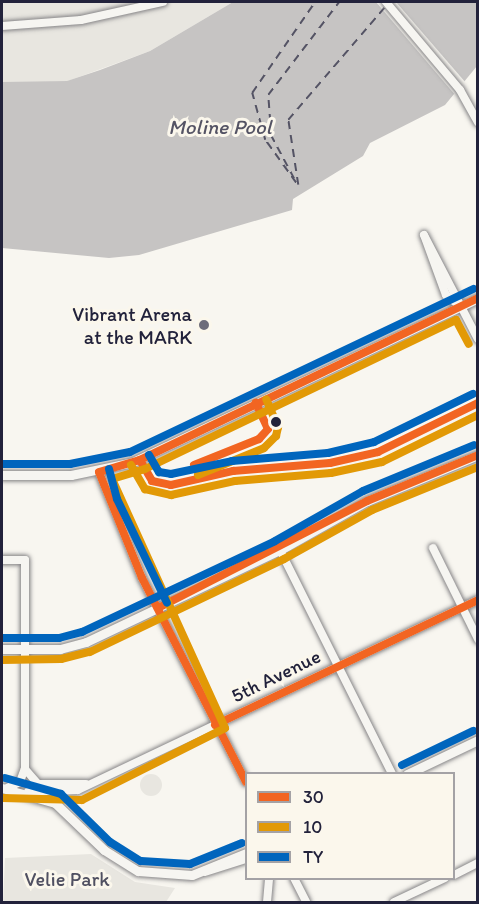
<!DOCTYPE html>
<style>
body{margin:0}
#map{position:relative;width:479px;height:904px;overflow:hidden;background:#f8f6f0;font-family:Itim,sans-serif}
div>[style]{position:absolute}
.green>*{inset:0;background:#e8e6e0}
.round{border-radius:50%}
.water>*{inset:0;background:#c6c4c3}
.pier>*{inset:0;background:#f8f6f0}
.ferry>*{height:1.5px;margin-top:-0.75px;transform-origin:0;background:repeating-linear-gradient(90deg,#545364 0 8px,transparent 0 14px)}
.roads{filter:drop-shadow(0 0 2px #878688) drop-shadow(0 0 2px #878688)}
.minor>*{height:8px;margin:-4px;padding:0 4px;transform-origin:4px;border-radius:4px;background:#f6f5f1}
.major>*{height:9px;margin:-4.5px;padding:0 4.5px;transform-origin:4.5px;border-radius:4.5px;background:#f6f5f1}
.bus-1>*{height:8px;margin:-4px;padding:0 4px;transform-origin:4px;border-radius:4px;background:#f26522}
.bus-2>*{height:8px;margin:-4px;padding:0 4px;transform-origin:4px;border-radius:4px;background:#e29906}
.bus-3>*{height:8px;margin:-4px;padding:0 4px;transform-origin:4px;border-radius:4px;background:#0065bd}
.dots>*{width:16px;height:16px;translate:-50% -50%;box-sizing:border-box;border:3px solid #fbf7ec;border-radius:50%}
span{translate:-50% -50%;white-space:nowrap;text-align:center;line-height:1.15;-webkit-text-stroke:6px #fbf7ec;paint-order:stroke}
.poi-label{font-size:20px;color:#22223b}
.right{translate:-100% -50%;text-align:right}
.street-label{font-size:20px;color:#22223b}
.park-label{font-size:20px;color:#505061}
.water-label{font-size:21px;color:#545364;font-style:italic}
.frame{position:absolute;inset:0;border:3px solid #22223b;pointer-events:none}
.legend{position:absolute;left:245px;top:772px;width:210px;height:108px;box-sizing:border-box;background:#fbf7ec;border:2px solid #a4a2a5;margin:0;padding:8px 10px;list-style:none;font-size:18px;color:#22223b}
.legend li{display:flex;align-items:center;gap:12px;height:30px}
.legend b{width:30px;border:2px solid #a4a2a5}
</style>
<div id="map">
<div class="green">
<div style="clip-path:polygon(2px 2px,233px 2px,150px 51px,68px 81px,32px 83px,2px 82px)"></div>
<div class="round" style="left:140px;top:774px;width:22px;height:22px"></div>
<div style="clip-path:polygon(91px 854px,135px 882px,175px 888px,166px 902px,3px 902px,5px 858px)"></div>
</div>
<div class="water">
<div style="clip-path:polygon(233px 2px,477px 2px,477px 66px,445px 105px,370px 143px,363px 156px,293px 199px,292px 210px,139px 255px,109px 258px,2px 248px,2px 82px,67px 81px,100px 70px,150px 51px)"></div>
</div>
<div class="pier">
<div style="clip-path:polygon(376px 2px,396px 2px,466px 83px,456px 96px)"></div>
</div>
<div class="ferry">
<div style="left:294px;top:179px;width:49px;rotate:-118.1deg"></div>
<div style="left:271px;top:136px;width:41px;rotate:-94.2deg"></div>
<div style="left:268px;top:95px;width:117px;rotate:-52.6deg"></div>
<div style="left:296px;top:183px;width:53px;rotate:-125.8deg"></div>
<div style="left:265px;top:140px;width:49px;rotate:-105.5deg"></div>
<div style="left:252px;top:93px;width:111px;rotate:-55.3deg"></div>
<div style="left:298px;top:185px;width:66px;rotate:-98.7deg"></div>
<div style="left:288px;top:120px;width:149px;rotate:-49.4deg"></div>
</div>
<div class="roads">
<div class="minor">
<div style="left:386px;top:2px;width:115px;rotate:49.9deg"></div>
<div style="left:460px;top:90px;width:37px;rotate:61deg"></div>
<div style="left:2px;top:26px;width:79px;rotate:-4.3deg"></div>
<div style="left:81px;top:20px;width:84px;rotate:-12.4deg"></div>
<div style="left:424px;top:235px;width:117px;rotate:62.6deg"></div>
<div style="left:424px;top:235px;width:64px;rotate:69.9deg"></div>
<div style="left:446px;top:295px;width:16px;rotate:38deg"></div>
<div style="left:99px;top:472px;width:114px;rotate:67.9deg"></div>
<div style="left:142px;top:578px;width:229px;rotate:63deg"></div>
<div style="left:433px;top:548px;width:102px;rotate:63.7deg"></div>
<div style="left:280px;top:550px;width:250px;rotate:63.4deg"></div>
<div style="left:2px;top:560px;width:23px"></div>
<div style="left:25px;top:560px;width:208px;rotate:90deg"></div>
<div style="left:25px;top:768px;width:15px;rotate:110deg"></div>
<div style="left:20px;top:782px;width:14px;rotate:155deg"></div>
<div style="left:25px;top:769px;width:20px;rotate:49deg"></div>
<div style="left:38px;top:784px;width:48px"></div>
<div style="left:28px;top:792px;width:50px;rotate:-2.3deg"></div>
<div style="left:78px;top:790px;width:443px;rotate:-25.4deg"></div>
<div style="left:205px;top:872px;width:43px;rotate:-17.6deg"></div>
<div style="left:454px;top:875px;width:27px;rotate:-27deg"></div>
<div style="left:294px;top:878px;width:27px;rotate:63deg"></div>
<div style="left:267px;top:902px;width:24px;rotate:-85deg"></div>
<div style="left:394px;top:902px;width:56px;rotate:-25.2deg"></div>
</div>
<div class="major">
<div style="left:2px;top:475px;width:69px"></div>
<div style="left:71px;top:475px;width:63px;rotate:-11.8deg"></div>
<div style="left:133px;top:462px;width:382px;rotate:-25.4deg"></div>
<div style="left:2px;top:649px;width:58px"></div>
<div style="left:60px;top:649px;width:27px;rotate:-15deg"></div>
<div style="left:86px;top:642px;width:215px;rotate:-25.4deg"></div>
<div style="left:280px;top:550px;width:100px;rotate:-29.4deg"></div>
<div style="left:367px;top:501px;width:120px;rotate:-22.5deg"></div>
<div style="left:407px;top:774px;width:79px;rotate:-25.6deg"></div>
<div style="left:2px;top:788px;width:55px;rotate:15.8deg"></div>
<div style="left:55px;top:803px;width:68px;rotate:43.8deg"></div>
<div style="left:104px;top:850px;width:40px;rotate:32deg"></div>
<div style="left:138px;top:871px;width:54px;rotate:4.2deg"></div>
<div style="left:192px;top:875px;width:58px;rotate:-22.2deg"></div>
</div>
</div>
<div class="bus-1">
<div style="left:140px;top:460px;width:24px;rotate:60deg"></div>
<div style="left:152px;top:481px;width:19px;rotate:12deg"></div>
<div style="left:171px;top:485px;width:64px;rotate:-12.7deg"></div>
<div style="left:233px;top:471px;width:97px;rotate:-4.7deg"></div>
<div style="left:330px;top:463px;width:49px;rotate:-12.9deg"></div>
<div style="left:378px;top:452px;width:111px;rotate:-26.1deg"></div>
<div style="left:194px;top:465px;width:70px;rotate:-21.8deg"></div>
<div style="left:259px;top:439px;width:13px;rotate:-48deg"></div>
<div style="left:268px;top:429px;width:29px;rotate:-115deg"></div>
<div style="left:158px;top:608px;width:235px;rotate:-27.1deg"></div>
<div style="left:367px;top:501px;width:120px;rotate:-22.5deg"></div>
<div style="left:215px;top:725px;width:291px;rotate:-25.4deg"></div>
<div style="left:246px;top:782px;width:229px;rotate:-117deg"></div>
<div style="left:142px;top:578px;width:114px;rotate:-112.1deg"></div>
<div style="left:99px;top:472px;width:43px;rotate:-16.3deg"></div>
<div style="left:140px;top:460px;width:375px;rotate:-25.6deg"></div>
</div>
<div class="bus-2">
<div style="left:131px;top:465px;width:28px;rotate:60deg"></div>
<div style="left:145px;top:489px;width:27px;rotate:13deg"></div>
<div style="left:171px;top:495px;width:66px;rotate:-12.3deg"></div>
<div style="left:235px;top:481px;width:96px;rotate:-4.8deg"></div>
<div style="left:331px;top:473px;width:52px;rotate:-12.2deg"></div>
<div style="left:382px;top:462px;width:107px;rotate:-26.1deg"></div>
<div style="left:198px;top:475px;width:71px;rotate:-22.2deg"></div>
<div style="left:264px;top:448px;width:17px;rotate:-45deg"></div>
<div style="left:276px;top:436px;width:9px;rotate:-77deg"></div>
<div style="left:278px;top:427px;width:30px;rotate:-113deg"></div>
<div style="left:2px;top:660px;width:59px;rotate:-1deg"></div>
<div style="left:61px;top:659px;width:30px;rotate:-14deg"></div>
<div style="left:90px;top:652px;width:215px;rotate:-25.6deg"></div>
<div style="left:284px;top:559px;width:101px;rotate:-29.1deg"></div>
<div style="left:372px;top:510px;width:114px;rotate:-22.1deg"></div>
<div style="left:2px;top:798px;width:80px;rotate:1.4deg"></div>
<div style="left:82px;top:800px;width:160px;rotate:-26.7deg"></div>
<div style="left:225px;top:728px;width:273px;rotate:-114.4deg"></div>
<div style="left:112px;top:479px;width:34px;rotate:-17deg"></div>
<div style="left:145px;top:469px;width:345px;rotate:-25.6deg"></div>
<div style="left:456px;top:320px;width:27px;rotate:62deg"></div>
</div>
<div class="bus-3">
<div style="left:149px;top:455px;width:20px;rotate:60deg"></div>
<div style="left:159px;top:472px;width:12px;rotate:9deg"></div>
<div style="left:171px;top:474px;width:62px;rotate:-12deg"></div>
<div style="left:232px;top:461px;width:96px;rotate:-4.8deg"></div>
<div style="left:328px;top:453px;width:47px;rotate:-13.4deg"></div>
<div style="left:374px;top:442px;width:110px;rotate:-25.9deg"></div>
<div style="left:2px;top:464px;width:68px"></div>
<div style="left:70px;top:464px;width:61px;rotate:-11.3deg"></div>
<div style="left:130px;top:452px;width:380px;rotate:-25.4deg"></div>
<div style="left:109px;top:469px;width:31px;rotate:75deg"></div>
<div style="left:117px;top:499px;width:115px;rotate:64.3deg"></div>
<div style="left:2px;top:638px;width:57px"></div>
<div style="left:59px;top:638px;width:24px;rotate:-15deg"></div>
<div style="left:82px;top:632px;width:213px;rotate:-25.2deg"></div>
<div style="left:275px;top:541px;width:101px;rotate:-29.6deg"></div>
<div style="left:363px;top:491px;width:120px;rotate:-22.5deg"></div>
<div style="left:402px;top:765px;width:79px;rotate:-25.6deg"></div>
<div style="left:5px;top:778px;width:58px;rotate:15.9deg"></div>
<div style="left:61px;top:794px;width:69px;rotate:44.4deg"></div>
<div style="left:110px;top:842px;width:36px;rotate:32deg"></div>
<div style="left:141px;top:861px;width:49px;rotate:3.5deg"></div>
<div style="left:190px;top:864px;width:56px;rotate:-22deg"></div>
</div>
<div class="dots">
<div style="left:204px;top:325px;background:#6d6c7a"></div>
<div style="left:276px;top:422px;background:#22223b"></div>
</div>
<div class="poi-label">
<span class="right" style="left:192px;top:326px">Vibrant Arena<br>at the MARK</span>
</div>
<div class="street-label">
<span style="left:276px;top:676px;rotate:-26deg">5th Avenue</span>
</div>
<div class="park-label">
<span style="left:67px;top:879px">Velie Park</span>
</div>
<div class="water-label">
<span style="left:220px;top:127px">Moline Pool</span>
</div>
<div class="frame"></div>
<ul class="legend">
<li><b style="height:8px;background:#f26522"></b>30</li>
<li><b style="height:8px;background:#e29906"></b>10</li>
<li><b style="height:8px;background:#0065bd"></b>TY</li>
</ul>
</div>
